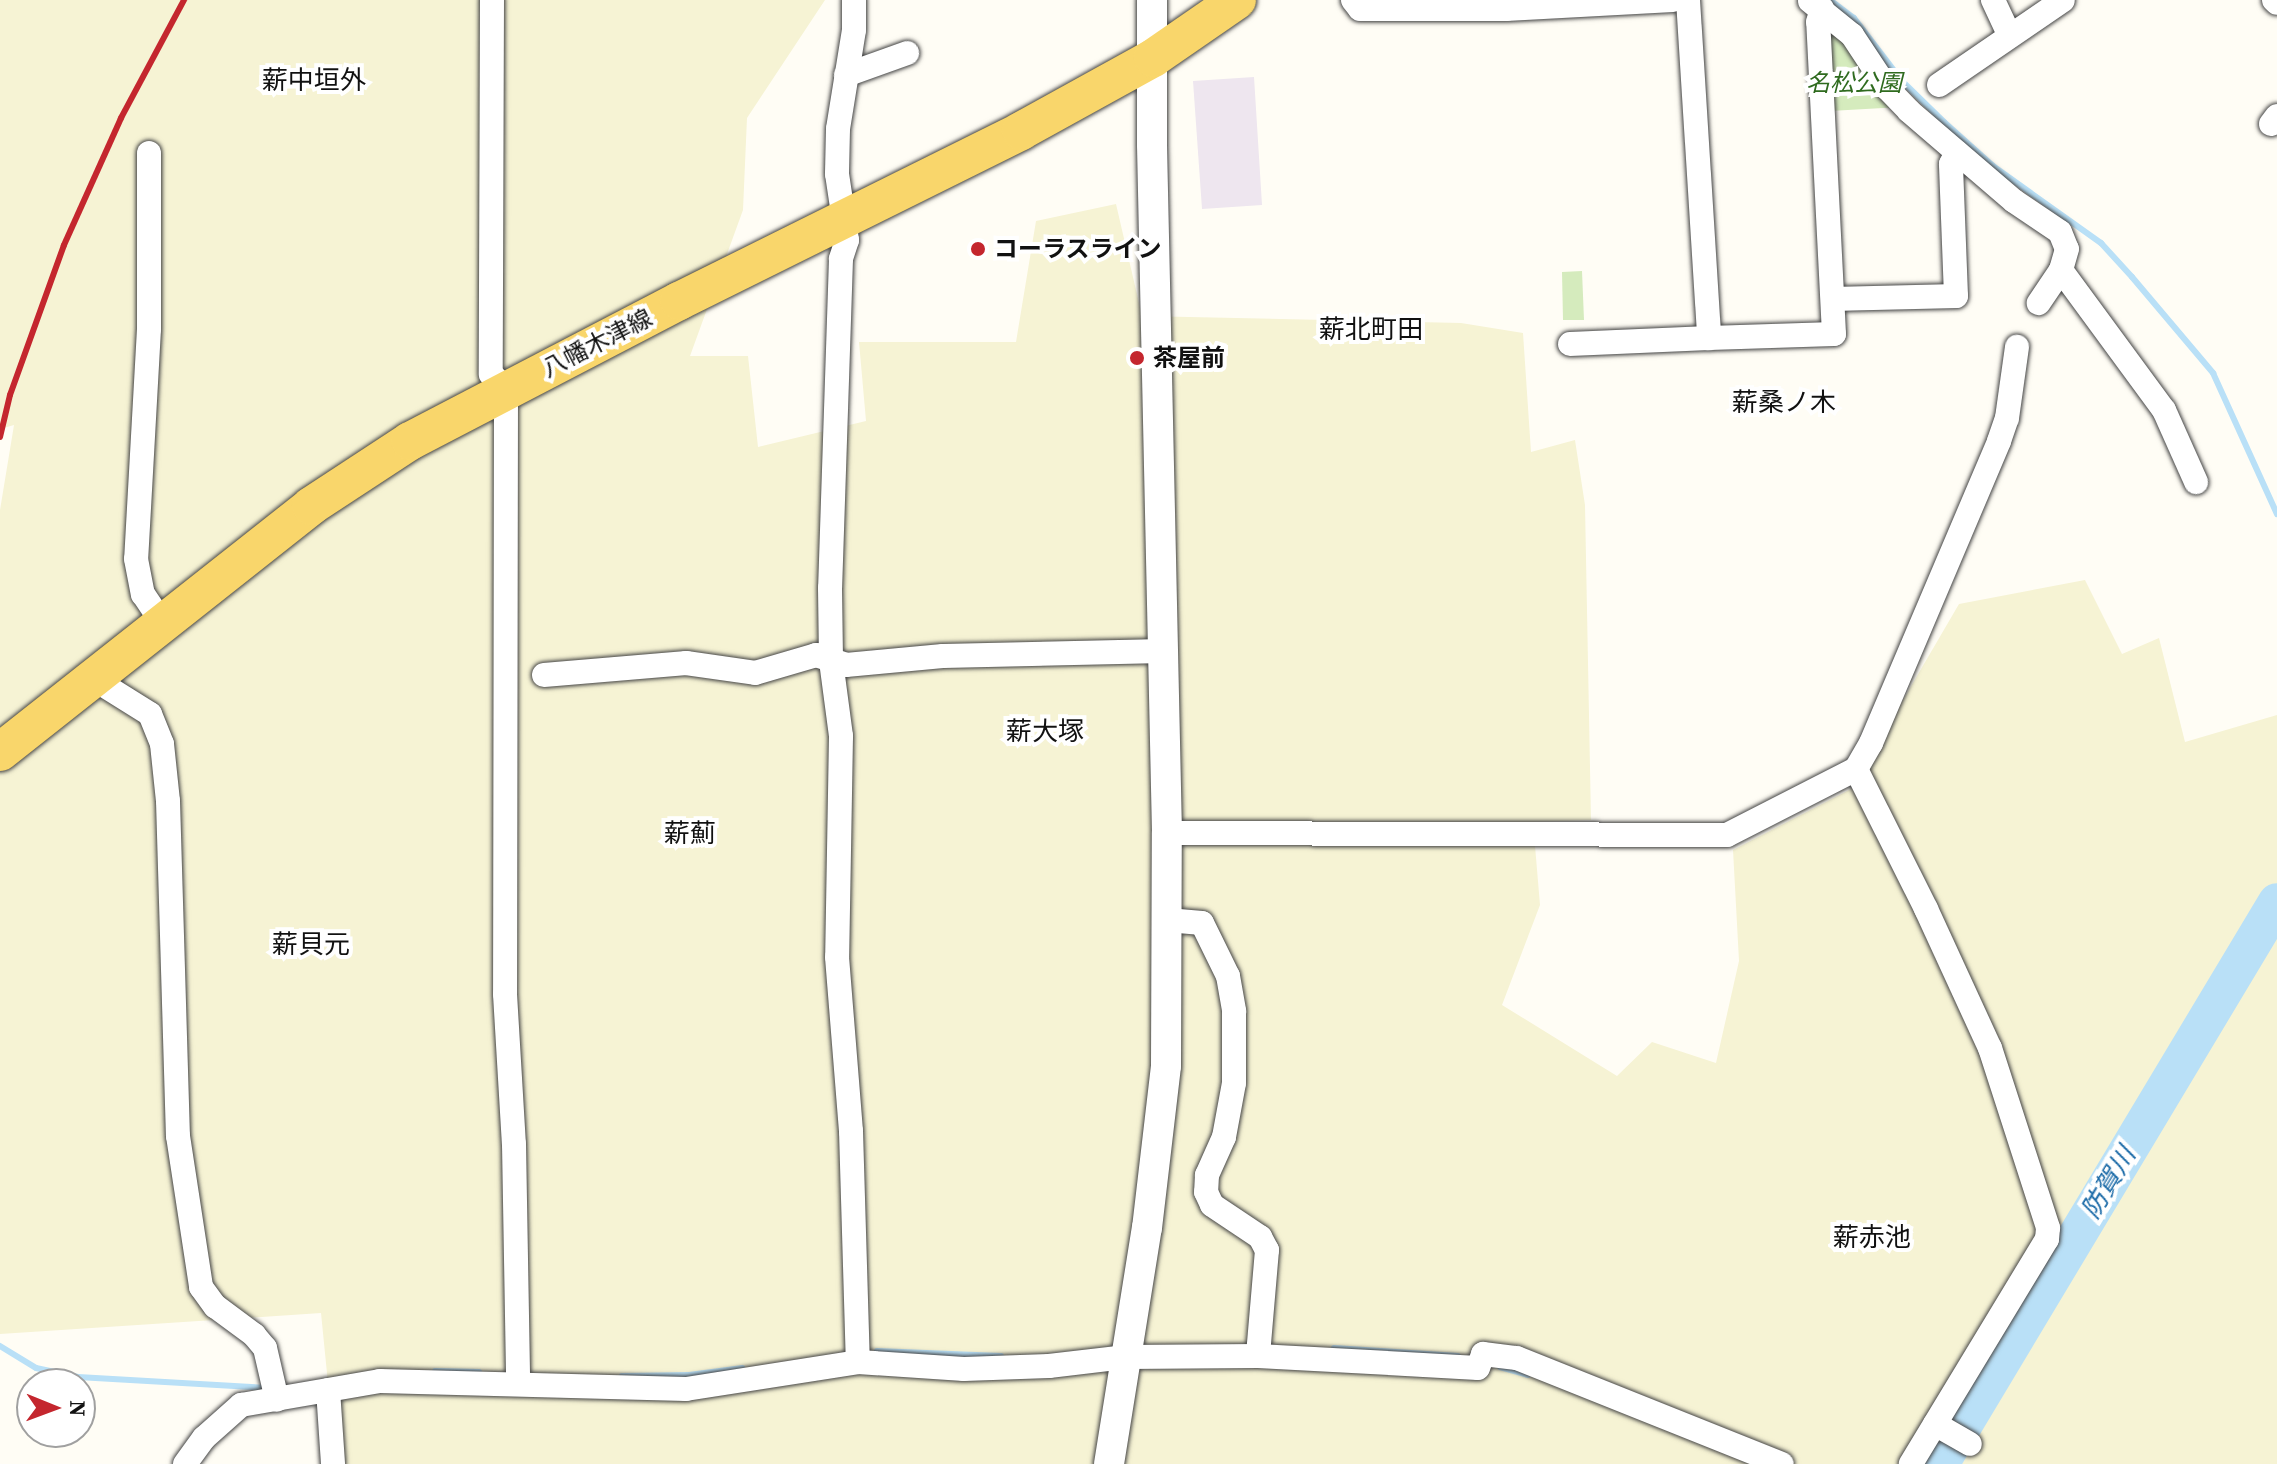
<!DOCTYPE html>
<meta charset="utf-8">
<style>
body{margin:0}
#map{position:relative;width:2277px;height:1464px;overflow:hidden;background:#fffdf5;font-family:"Source Serif 4","Noto Sans JP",serif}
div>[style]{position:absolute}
.industrial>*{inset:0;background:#eee6ef}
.farmland>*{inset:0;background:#f6f3d4}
.green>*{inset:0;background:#d5ebbd}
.stream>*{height:6px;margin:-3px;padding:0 3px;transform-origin:3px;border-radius:3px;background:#b9e0f7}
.river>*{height:38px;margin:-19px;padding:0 19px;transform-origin:19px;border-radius:19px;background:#b9e0f7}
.roads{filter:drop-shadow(0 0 2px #444) drop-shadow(0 0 2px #444)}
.minor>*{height:24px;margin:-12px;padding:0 12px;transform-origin:12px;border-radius:12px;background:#fff}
.tertiary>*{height:30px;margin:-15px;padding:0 15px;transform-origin:15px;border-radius:15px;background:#fff}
.primary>*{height:38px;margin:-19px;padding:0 19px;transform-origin:19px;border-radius:19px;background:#f9d66b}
.rail>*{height:6px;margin:-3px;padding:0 3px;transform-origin:3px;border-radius:3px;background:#c4262e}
.dots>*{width:22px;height:22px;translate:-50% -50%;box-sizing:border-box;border:4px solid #fff;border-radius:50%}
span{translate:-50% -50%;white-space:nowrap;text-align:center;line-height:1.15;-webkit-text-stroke:8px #fff;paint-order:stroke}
.park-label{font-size:24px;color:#2f6b1f;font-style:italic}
.poi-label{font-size:24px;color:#111;font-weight:700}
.left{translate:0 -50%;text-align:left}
.street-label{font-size:24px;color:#111}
.neighbourhood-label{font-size:26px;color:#111}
.water-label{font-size:26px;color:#1768a6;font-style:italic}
.north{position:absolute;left:16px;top:1368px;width:80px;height:80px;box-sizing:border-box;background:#fff;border:2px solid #a0a0a0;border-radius:50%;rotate:91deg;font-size:22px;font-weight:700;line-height:32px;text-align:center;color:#111}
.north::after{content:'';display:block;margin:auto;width:28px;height:36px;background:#c4262e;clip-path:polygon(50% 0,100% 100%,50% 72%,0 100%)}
</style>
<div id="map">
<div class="industrial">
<div style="clip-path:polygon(1254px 77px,1262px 205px,1202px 209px,1193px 81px)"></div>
</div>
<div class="farmland">
<div style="clip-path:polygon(0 0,825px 0,747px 118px,743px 210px,690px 356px,748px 356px,758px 447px,866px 421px,859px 342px,1016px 342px,1036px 221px,1116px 204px,1142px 316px,1461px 323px,1523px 333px,1531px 452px,1575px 440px,1585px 505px,1591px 820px,1533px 822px,1540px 905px,1502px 1005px,1617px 1076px,1652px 1042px,1716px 1063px,1739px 961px,1733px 850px,1851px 789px,1959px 604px,2085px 580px,2122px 654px,2159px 638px,2185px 742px,2277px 715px,2277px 1464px,336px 1464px,321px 1313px,0 1334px,0 510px,14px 425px,0 429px)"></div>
</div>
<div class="green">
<div style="clip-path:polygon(1823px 20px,1901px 107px,1830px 111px)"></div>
<div style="clip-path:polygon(1582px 271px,1584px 320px,1563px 320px,1562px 272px)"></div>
</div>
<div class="stream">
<div style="left:1830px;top:0;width:30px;rotate:37deg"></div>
<div style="left:1854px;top:18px;width:79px;rotate:52.7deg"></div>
<div style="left:1902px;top:81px;width:59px;rotate:44.3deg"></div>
<div style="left:1944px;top:122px;width:66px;rotate:41.9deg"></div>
<div style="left:1993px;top:166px;width:133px;rotate:35.5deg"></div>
<div style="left:2101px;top:243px;width:46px;rotate:47.6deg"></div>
<div style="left:2132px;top:277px;width:126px;rotate:49.8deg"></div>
<div style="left:2213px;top:373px;width:155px;rotate:65.6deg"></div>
<div style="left:0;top:1346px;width:42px;rotate:31.4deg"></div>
<div style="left:36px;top:1368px;width:43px;rotate:12.1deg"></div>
<div style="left:78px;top:1377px;width:191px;rotate:3.3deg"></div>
<div style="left:1334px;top:1348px;width:124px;rotate:3.7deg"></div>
<div style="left:877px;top:1351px;width:124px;rotate:2.3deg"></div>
<div style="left:1500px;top:1367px;width:29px;rotate:16deg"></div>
<div style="left:435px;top:1371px;width:44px;rotate:1.3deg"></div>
<div style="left:622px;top:1376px;width:67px;rotate:-0.9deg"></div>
<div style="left:689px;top:1375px;width:54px;rotate:-7.4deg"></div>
</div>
<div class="river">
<div style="left:1940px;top:1464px;width:655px;rotate:-59.05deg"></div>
</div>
<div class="roads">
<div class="minor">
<div style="left:492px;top:0;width:374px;rotate:90.2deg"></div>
<div style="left:491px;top:374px;width:21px;rotate:45deg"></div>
<div style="left:506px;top:389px;width:605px;rotate:90.09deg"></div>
<div style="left:505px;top:994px;width:150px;rotate:86.6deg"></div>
<div style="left:514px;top:1144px;width:239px;rotate:89deg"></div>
<div style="left:854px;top:0;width:30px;rotate:90deg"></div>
<div style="left:854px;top:30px;width:100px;rotate:99.2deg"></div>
<div style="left:838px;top:129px;width:45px;rotate:91.3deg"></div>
<div style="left:837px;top:174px;width:67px;rotate:81.4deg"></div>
<div style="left:847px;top:240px;width:20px;rotate:108deg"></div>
<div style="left:841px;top:259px;width:329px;rotate:91.9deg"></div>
<div style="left:830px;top:588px;width:73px;rotate:89.2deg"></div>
<div style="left:831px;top:661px;width:76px;rotate:82.4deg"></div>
<div style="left:841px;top:736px;width:221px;rotate:91deg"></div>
<div style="left:837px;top:957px;width:175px;rotate:85.4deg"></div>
<div style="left:851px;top:1131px;width:231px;rotate:88.3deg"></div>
<div style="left:1353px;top:0;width:11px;rotate:52deg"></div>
<div style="left:1360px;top:9px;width:146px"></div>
<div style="left:1506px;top:9px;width:167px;rotate:-3.1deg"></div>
<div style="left:1688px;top:0;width:339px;rotate:86.4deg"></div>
<div style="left:1709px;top:338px;width:125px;rotate:-1.8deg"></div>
<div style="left:1834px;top:334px;width:312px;rotate:-92.9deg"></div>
<div style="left:1818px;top:22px;width:14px;rotate:-73deg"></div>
<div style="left:1993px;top:0;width:38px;rotate:65deg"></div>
<div style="left:2274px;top:0;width:4px;rotate:45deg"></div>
<div style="left:1810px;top:1px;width:54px;rotate:39deg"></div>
<div style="left:1852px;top:35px;width:64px;rotate:56.6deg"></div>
<div style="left:1887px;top:88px;width:32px;rotate:46deg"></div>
<div style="left:1909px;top:111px;width:138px;rotate:40.6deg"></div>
<div style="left:2014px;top:201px;width:55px;rotate:34deg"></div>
<div style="left:2060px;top:232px;width:18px;rotate:68deg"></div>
<div style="left:2067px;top:249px;width:22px;rotate:106deg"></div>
<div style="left:2061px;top:270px;width:40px;rotate:124deg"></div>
<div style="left:846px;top:75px;width:65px;rotate:-19.8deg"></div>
<div style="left:1939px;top:85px;width:150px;rotate:-34.4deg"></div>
<div style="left:2271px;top:124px;width:10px;rotate:-53deg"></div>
<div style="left:149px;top:153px;width:176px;rotate:90deg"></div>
<div style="left:149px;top:329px;width:230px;rotate:93.2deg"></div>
<div style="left:136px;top:559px;width:36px;rotate:79deg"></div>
<div style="left:143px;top:594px;width:34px;rotate:56deg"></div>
<div style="left:2061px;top:270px;width:174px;rotate:53.7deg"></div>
<div style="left:2164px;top:410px;width:79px;rotate:66deg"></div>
<div style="left:1833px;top:299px;width:123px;rotate:-1.4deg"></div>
<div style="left:1956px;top:296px;width:132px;rotate:-92.2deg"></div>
<div style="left:1951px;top:164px;width:13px;rotate:-63deg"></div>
<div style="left:1570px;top:344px;width:139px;rotate:-2.5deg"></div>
<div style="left:544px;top:675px;width:143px;rotate:-4.8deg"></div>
<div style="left:686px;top:663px;width:70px;rotate:8.2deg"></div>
<div style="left:755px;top:673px;width:64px;rotate:-16.4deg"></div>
<div style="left:816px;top:655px;width:32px;rotate:18deg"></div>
<div style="left:846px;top:665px;width:97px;rotate:-5.3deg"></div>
<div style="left:943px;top:656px;width:221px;rotate:-1.3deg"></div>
<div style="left:94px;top:679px;width:66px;rotate:32deg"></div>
<div style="left:150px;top:714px;width:32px;rotate:68deg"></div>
<div style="left:162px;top:744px;width:57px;rotate:84deg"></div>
<div style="left:168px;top:801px;width:335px;rotate:88.3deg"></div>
<div style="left:178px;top:1136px;width:153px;rotate:81.3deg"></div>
<div style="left:201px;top:1287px;width:24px;rotate:54deg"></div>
<div style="left:215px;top:1306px;width:49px;rotate:36.6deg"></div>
<div style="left:254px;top:1335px;width:17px;rotate:50deg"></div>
<div style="left:265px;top:1348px;width:53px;rotate:77deg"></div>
<div style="left:1856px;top:769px;width:157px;rotate:63.4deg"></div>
<div style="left:1926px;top:909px;width:153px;rotate:65.3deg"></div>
<div style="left:1990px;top:1048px;width:189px;rotate:72.1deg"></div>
<div style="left:2048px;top:1228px;width:11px;rotate:95deg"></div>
<div style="left:2047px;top:1239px;width:263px;rotate:121.2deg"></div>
<div style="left:1167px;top:833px;width:560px;rotate:0.2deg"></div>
<div style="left:1727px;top:835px;width:145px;rotate:-27.1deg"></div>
<div style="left:1856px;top:769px;width:30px;rotate:-60deg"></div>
<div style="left:1871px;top:743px;width:328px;rotate:-67deg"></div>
<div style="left:1999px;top:441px;width:24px;rotate:-71deg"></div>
<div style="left:2007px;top:418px;width:72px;rotate:-82deg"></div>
<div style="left:1167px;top:920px;width:35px;rotate:5deg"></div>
<div style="left:1202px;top:923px;width:59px;rotate:63.9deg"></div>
<div style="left:1228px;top:976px;width:36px;rotate:80deg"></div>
<div style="left:1234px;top:1011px;width:72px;rotate:90deg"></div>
<div style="left:1234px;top:1083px;width:55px;rotate:100.5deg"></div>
<div style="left:1224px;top:1137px;width:42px;rotate:114.1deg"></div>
<div style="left:1207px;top:1175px;width:17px;rotate:93deg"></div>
<div style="left:1206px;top:1192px;width:14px;rotate:65deg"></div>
<div style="left:1212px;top:1205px;width:58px;rotate:33.7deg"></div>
<div style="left:1260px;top:1237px;width:15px;rotate:62deg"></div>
<div style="left:1267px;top:1250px;width:106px;rotate:94.9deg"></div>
<div style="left:328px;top:1390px;width:74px;rotate:86.1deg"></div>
<div style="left:1935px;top:1424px;width:40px;rotate:29.7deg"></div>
<div style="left:185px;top:1464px;width:32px;rotate:-54deg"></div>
<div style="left:204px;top:1438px;width:50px;rotate:-41.7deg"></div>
<div style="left:241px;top:1405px;width:141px;rotate:-9.8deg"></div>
<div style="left:380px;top:1381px;width:306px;rotate:1.5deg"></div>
<div style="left:686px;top:1389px;width:174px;rotate:-8.9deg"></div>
<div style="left:858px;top:1362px;width:106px;rotate:3.8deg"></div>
<div style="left:964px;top:1369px;width:85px;rotate:-2deg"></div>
<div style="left:1049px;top:1366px;width:78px;rotate:-6.7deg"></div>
<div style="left:1126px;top:1357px;width:132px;rotate:-0.4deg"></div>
<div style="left:1258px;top:1356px;width:220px;rotate:3.1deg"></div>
<div style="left:1478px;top:1368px;width:15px;rotate:-70deg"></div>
<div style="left:1483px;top:1354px;width:34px;rotate:7deg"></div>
<div style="left:1517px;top:1358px;width:285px;rotate:21.8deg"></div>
</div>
<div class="tertiary">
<div style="left:1109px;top:1464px;width:239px;rotate:-80.9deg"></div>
<div style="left:1147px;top:1228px;width:163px;rotate:-83.3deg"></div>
<div style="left:1166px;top:1066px;width:233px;rotate:-89.8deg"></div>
<div style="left:1167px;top:833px;width:689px;rotate:-91.25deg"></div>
<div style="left:1152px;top:144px;width:144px;rotate:-90deg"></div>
</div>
<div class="primary">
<div style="left:0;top:752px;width:397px;rotate:-38.3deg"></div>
<div style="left:311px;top:506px;width:118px;rotate:-33.3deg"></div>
<div style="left:410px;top:441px;width:303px;rotate:-27.5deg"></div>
<div style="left:679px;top:301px;width:382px;rotate:-26.4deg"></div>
<div style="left:1021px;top:131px;width:151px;rotate:-28.9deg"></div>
<div style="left:1153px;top:58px;width:102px;rotate:-34.6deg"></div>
</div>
</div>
<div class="rail">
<div style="left:0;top:437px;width:43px;rotate:-76.6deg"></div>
<div style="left:10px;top:395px;width:159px;rotate:-70.2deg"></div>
<div style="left:64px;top:245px;width:139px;rotate:-65.8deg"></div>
<div style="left:121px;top:118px;width:134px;rotate:-61.9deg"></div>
</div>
<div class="dots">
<div style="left:978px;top:249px;background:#c4262e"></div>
<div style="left:1137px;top:358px;background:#c4262e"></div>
</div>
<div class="park-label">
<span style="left:1854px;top:83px">名松公園</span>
</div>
<div class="poi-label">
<span class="left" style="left:994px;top:249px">コーラスライン</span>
<span class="left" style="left:1153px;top:358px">茶屋前</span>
</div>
<div class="street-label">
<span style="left:597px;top:343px;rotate:-27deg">八幡木津線</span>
</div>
<div class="neighbourhood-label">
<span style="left:314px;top:81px">薪中垣外</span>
<span style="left:1371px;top:330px">薪北町田</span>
<span style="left:1784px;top:403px">薪桑ノ木</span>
<span style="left:1045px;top:732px">薪大塚</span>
<span style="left:690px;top:834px">薪薊</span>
<span style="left:311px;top:945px">薪貝元</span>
<span style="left:1872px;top:1238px">薪赤池</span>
</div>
<div class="water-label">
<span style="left:2109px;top:1183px;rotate:-59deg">防賀川</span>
</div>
<div class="north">N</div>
</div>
